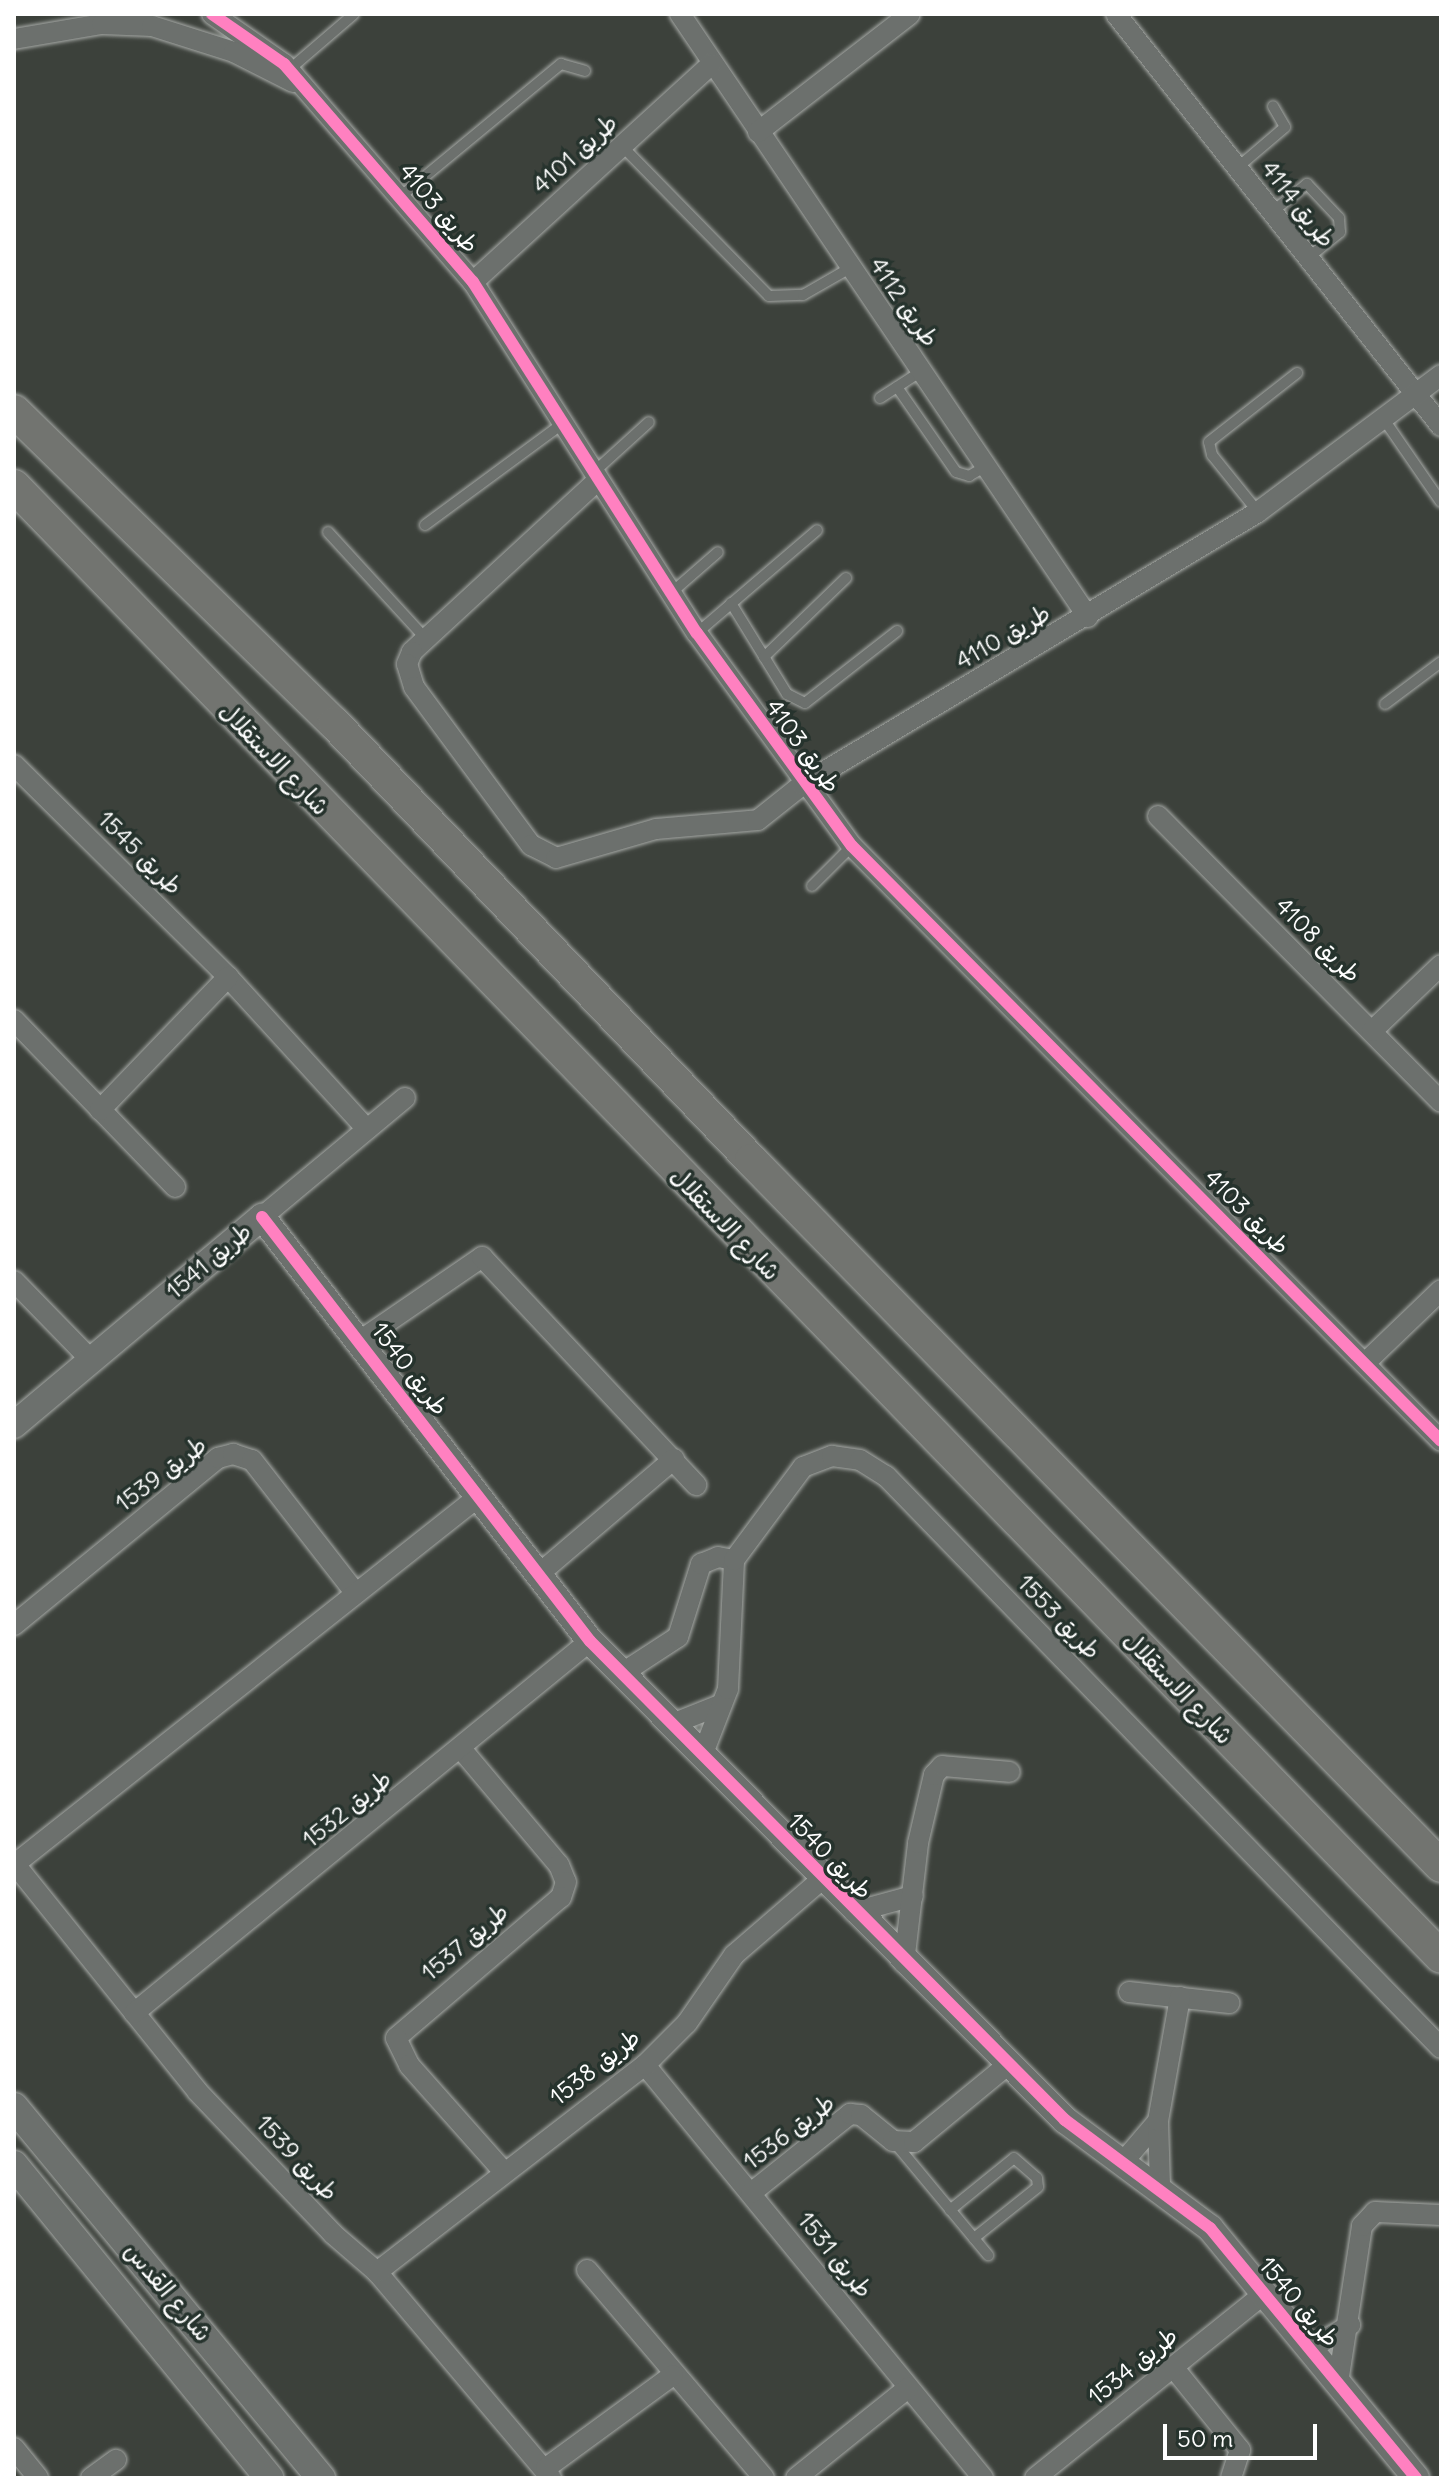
<!DOCTYPE html>
<meta charset="utf-8">
<style>
body{margin:0}
#map{position:relative;width:1455px;height:2492px;overflow:hidden;background:#3c413b;font-family:Delius,"Playpen Sans Arabic",sans-serif}
div>[style]{position:absolute}
.roads{filter:drop-shadow(0 0 2px #a7aaa7) drop-shadow(0 0 2px #a7aaa7)}
.service>*{height:10px;margin:-5px;padding:0 5px;transform-origin:5px;border-radius:5px;background:#6c706d}
.minor>*{height:20px;margin:-10px;padding:0 10px;transform-origin:10px;border-radius:10px;background:#6c706d}
.tertiary>*{height:26px;margin:-13px;padding:0 13px;transform-origin:13px;border-radius:13px;background:#6c706d}
.secondary>*{height:28px;margin:-14px;padding:0 14px;transform-origin:14px;border-radius:14px;background:#6c706d}
.primary>*{height:32px;margin:-16px;padding:0 16px;transform-origin:16px;border-radius:16px;background:#727470}
.cycleway>*{height:12px;margin:-6px;padding:0 6px;transform-origin:6px;border-radius:6px;background:#ff80c0}
span{translate:-50% -50%;white-space:nowrap;text-align:center;line-height:1.15;-webkit-text-stroke:7px #26332d;paint-order:stroke}
.street-label{font-size:24px;color:#fff}
.frame{position:absolute;inset:0;border:16px solid #fff;pointer-events:none}
.scale{position:absolute;left:1163px;top:2424px;width:154px;height:36px;box-sizing:border-box;border:4px solid #fff;border-top:0;padding-left:10px;font-size:24px;line-height:28px;white-space:nowrap;color:#fff;-webkit-text-stroke:6px #26332d;paint-order:stroke}
</style>
<div id="map">
<div class="roads">
<div class="service">
<div style="left:290px;top:69px;width:84px;rotate:-40.7deg"></div>
<div style="left:622px;top:146px;width:210px;rotate:45.6deg"></div>
<div style="left:769px;top:296px;width:34px;rotate:-2deg"></div>
<div style="left:803px;top:295px;width:54px;rotate:-29.9deg"></div>
<div style="left:1237px;top:168px;width:63px;rotate:-40.5deg"></div>
<div style="left:1285px;top:127px;width:24px;rotate:-120deg"></div>
<div style="left:400px;top:197px;width:209px;rotate:-39.6deg"></div>
<div style="left:561px;top:64px;width:25px;rotate:16deg"></div>
<div style="left:1272px;top:212px;width:45px;rotate:-38.7deg"></div>
<div style="left:1307px;top:184px;width:47px;rotate:46.7deg"></div>
<div style="left:1339px;top:218px;width:14px;rotate:86deg"></div>
<div style="left:1340px;top:232px;width:41px;rotate:140.9deg"></div>
<div style="left:897px;top:387px;width:103px;rotate:55.2deg"></div>
<div style="left:956px;top:472px;width:14px;rotate:17deg"></div>
<div style="left:969px;top:476px;width:16px;rotate:-30deg"></div>
<div style="left:880px;top:398px;width:48px;rotate:-33deg"></div>
<div style="left:1383px;top:418px;width:102px;rotate:55.4deg"></div>
<div style="left:594px;top:472px;width:74px;rotate:-42.3deg"></div>
<div style="left:1258px;top:512px;width:73px;rotate:-128.9deg"></div>
<div style="left:1212px;top:455px;width:13px;rotate:-103deg"></div>
<div style="left:1209px;top:442px;width:112px;rotate:-38.1deg"></div>
<div style="left:425px;top:525px;width:170px;rotate:-36.4deg"></div>
<div style="left:328px;top:532px;width:145px;rotate:47.5deg"></div>
<div style="left:671px;top:593px;width:62px;rotate:-41.1deg"></div>
<div style="left:731px;top:603px;width:107px;rotate:58.4deg"></div>
<div style="left:787px;top:694px;width:20px;rotate:27deg"></div>
<div style="left:805px;top:703px;width:117px;rotate:-38deg"></div>
<div style="left:697px;top:633px;width:158px;rotate:-40.6deg"></div>
<div style="left:764px;top:657px;width:114px;rotate:-43.9deg"></div>
<div style="left:1385px;top:704px;width:70px;rotate:-36.9deg"></div>
<div style="left:812px;top:886px;width:57px;rotate:-45deg"></div>
<div style="left:895px;top:2143px;width:146px;rotate:50.3deg"></div>
<div style="left:950px;top:2210px;width:82px;rotate:-39.1deg"></div>
<div style="left:1014px;top:2158px;width:30px;rotate:41deg"></div>
<div style="left:1037px;top:2178px;width:9px;rotate:84deg"></div>
<div style="left:1038px;top:2187px;width:82px;rotate:141.4deg"></div>
</div>
<div class="minor">
<div style="left:212px;top:14px;width:88px;rotate:34.8deg"></div>
<div style="left:284px;top:64px;width:289px;rotate:49.1deg"></div>
<div style="left:473px;top:282px;width:416px;rotate:57.5deg"></div>
<div style="left:697px;top:633px;width:263px;rotate:54deg"></div>
<div style="left:852px;top:846px;width:837px;rotate:45.29deg"></div>
<div style="left:680px;top:14px;width:728px;rotate:55.92deg"></div>
<div style="left:1116px;top:14px;width:525px;rotate:51.73deg"></div>
<div style="left:14px;top:39px;width:89px;rotate:-9.7deg"></div>
<div style="left:102px;top:24px;width:50px;rotate:2.3deg"></div>
<div style="left:152px;top:26px;width:86px;rotate:17.6deg"></div>
<div style="left:234px;top:52px;width:66px;rotate:27deg"></div>
<div style="left:758px;top:132px;width:192px;rotate:-37.8deg"></div>
<div style="left:473px;top:282px;width:323px;rotate:-42.4deg"></div>
<div style="left:597px;top:481px;width:252px;rotate:137.3deg"></div>
<div style="left:412px;top:652px;width:13px;rotate:113deg"></div>
<div style="left:407px;top:664px;width:24px;rotate:73deg"></div>
<div style="left:414px;top:687px;width:197px;rotate:53.5deg"></div>
<div style="left:531px;top:845px;width:28px;rotate:27deg"></div>
<div style="left:556px;top:858px;width:104px;rotate:-16.2deg"></div>
<div style="left:656px;top:829px;width:102px;rotate:-5deg"></div>
<div style="left:758px;top:820px;width:56px;rotate:-38.5deg"></div>
<div style="left:802px;top:785px;width:531px;rotate:-30.91deg"></div>
<div style="left:1258px;top:512px;width:229px;rotate:-36.8deg"></div>
<div style="left:14px;top:765px;width:301px;rotate:44.7deg"></div>
<div style="left:228px;top:977px;width:206px;rotate:47.6deg"></div>
<div style="left:1158px;top:816px;width:402px;rotate:45.3deg"></div>
<div style="left:14px;top:1020px;width:232px;rotate:46deg"></div>
<div style="left:1372px;top:1031px;width:95px;rotate:-43.7deg"></div>
<div style="left:100px;top:1110px;width:185px;rotate:-46.1deg"></div>
<div style="left:262px;top:1217px;width:186px;rotate:-39.8deg"></div>
<div style="left:14px;top:1281px;width:109px;rotate:45.7deg"></div>
<div style="left:361px;top:1340px;width:147px;rotate:-34.4deg"></div>
<div style="left:482px;top:1257px;width:313px;rotate:46.8deg"></div>
<div style="left:1365px;top:1363px;width:105px;rotate:-43.8deg"></div>
<div style="left:540px;top:1573px;width:176px;rotate:-40.4deg"></div>
<div style="left:14px;top:1625px;width:264px;rotate:-39.3deg"></div>
<div style="left:218px;top:1458px;width:16px;rotate:-15deg"></div>
<div style="left:233px;top:1454px;width:20px;rotate:18deg"></div>
<div style="left:252px;top:1460px;width:166px;rotate:52.1deg"></div>
<div style="left:621px;top:1674px;width:68px;rotate:-33deg"></div>
<div style="left:678px;top:1637px;width:77px;rotate:-72.5deg"></div>
<div style="left:701px;top:1564px;width:18px;rotate:-22deg"></div>
<div style="left:718px;top:1557px;width:16px;rotate:11deg"></div>
<div style="left:672px;top:1724px;width:52px;rotate:-21.6deg"></div>
<div style="left:462px;top:1750px;width:150px;rotate:49.9deg"></div>
<div style="left:559px;top:1865px;width:18px;rotate:68deg"></div>
<div style="left:566px;top:1882px;width:16px;rotate:108deg"></div>
<div style="left:561px;top:1897px;width:217px;rotate:139.5deg"></div>
<div style="left:396px;top:2038px;width:30px;rotate:64deg"></div>
<div style="left:409px;top:2065px;width:142px;rotate:48.4deg"></div>
<div style="left:702px;top:1756px;width:72px;rotate:-68.8deg"></div>
<div style="left:728px;top:1689px;width:129px;rotate:-87.3deg"></div>
<div style="left:734px;top:1560px;width:116px;rotate:-53.4deg"></div>
<div style="left:803px;top:1467px;width:31px;rotate:-21deg"></div>
<div style="left:832px;top:1456px;width:28px;rotate:8deg"></div>
<div style="left:860px;top:1460px;width:31px;rotate:32deg"></div>
<div style="left:886px;top:1476px;width:797px;rotate:45.86deg"></div>
<div style="left:14px;top:1863px;width:292px;rotate:51.2deg"></div>
<div style="left:197px;top:2091px;width:197px;rotate:46.4deg"></div>
<div style="left:333px;top:2234px;width:58px;rotate:40.8deg"></div>
<div style="left:377px;top:2272px;width:270px;rotate:49.8deg"></div>
<div style="left:15px;top:1864px;width:591px;rotate:-38.4deg"></div>
<div style="left:854px;top:1912px;width:61px;rotate:-15.2deg"></div>
<div style="left:904px;top:1963px;width:121px;rotate:-83.3deg"></div>
<div style="left:918px;top:1843px;width:70px;rotate:-76.8deg"></div>
<div style="left:934px;top:1775px;width:12px;rotate:-48deg"></div>
<div style="left:942px;top:1766px;width:68px;rotate:5deg"></div>
<div style="left:1129px;top:1992px;width:101px;rotate:6.3deg"></div>
<div style="left:134px;top:2013px;width:588px;rotate:-39.21deg"></div>
<div style="left:645px;top:2065px;width:534px;rotate:50.7deg"></div>
<div style="left:1124px;top:2161px;width:52px;rotate:-49.6deg"></div>
<div style="left:1160px;top:2185px;width:64px;rotate:-91.8deg"></div>
<div style="left:1158px;top:2121px;width:126px;rotate:-79.9deg"></div>
<div style="left:751px;top:2193px;width:127px;rotate:-38.6deg"></div>
<div style="left:850px;top:2114px;width:11px;rotate:5deg"></div>
<div style="left:861px;top:2115px;width:41px;rotate:39.1deg"></div>
<div style="left:893px;top:2141px;width:21px;rotate:3deg"></div>
<div style="left:914px;top:2142px;width:126px;rotate:-39.5deg"></div>
<div style="left:587px;top:2270px;width:273px;rotate:49.6deg"></div>
<div style="left:377px;top:2272px;width:339px;rotate:-37.7deg"></div>
<div style="left:645px;top:2065px;width:59px;rotate:-45deg"></div>
<div style="left:687px;top:2023px;width:83px;rotate:-55.3deg"></div>
<div style="left:734px;top:1955px;width:115px;rotate:-40.8deg"></div>
<div style="left:1310px;top:2349px;width:47px;rotate:-31deg"></div>
<div style="left:1173px;top:2367px;width:107px;rotate:51.1deg"></div>
<div style="left:1240px;top:2450px;width:29px;rotate:108deg"></div>
<div style="left:1338px;top:2383px;width:159px;rotate:-81.3deg"></div>
<div style="left:1362px;top:2226px;width:19px;rotate:-47deg"></div>
<div style="left:1375px;top:2212px;width:66px;rotate:2.6deg"></div>
<div style="left:14px;top:2448px;width:38px;rotate:51deg"></div>
<div style="left:546px;top:2468px;width:157px;rotate:-36.2deg"></div>
<div style="left:91px;top:2478px;width:31px;rotate:-36deg"></div>
<div style="left:796px;top:2478px;width:144px;rotate:-38.8deg"></div>
<div style="left:1035px;top:2478px;width:294px;rotate:-38.8deg"></div>
</div>
<div class="tertiary">
<div style="left:14px;top:1425px;width:324px;rotate:-40deg"></div>
<div style="left:262px;top:1217px;width:536px;rotate:52.28deg"></div>
<div style="left:590px;top:1641px;width:675px;rotate:45.24deg"></div>
<div style="left:1065px;top:2120px;width:181px;rotate:36.7deg"></div>
<div style="left:1210px;top:2228px;width:324px;rotate:50.5deg"></div>
</div>
<div class="secondary">
<div style="left:14px;top:2107px;width:482px;rotate:50.4deg"></div>
<div style="left:14px;top:2165px;width:404px;rotate:50.8deg"></div>
</div>
<div class="primary">
<div style="left:14px;top:411px;width:447px;rotate:44.3deg"></div>
<div style="left:334px;top:723px;width:604px;rotate:46.34deg"></div>
<div style="left:751px;top:1160px;width:987px;rotate:45.66deg"></div>
<div style="left:14px;top:486px;width:2049px;rotate:45.87deg"></div>
</div>
</div>
<div class="cycleway">
<div style="left:212px;top:14px;width:88px;rotate:34.8deg"></div>
<div style="left:284px;top:64px;width:289px;rotate:49.1deg"></div>
<div style="left:473px;top:282px;width:416px;rotate:57.5deg"></div>
<div style="left:697px;top:633px;width:263px;rotate:54deg"></div>
<div style="left:852px;top:846px;width:837px;rotate:45.29deg"></div>
<div style="left:262px;top:1217px;width:536px;rotate:52.28deg"></div>
<div style="left:590px;top:1641px;width:675px;rotate:45.24deg"></div>
<div style="left:1065px;top:2120px;width:181px;rotate:36.7deg"></div>
<div style="left:1210px;top:2228px;width:324px;rotate:50.5deg"></div>
</div>
<div class="street-label">
<span style="left:575px;top:154px;rotate:-42deg">طريق 4101</span>
<span style="left:1298px;top:204px;rotate:52deg">طريق 4114</span>
<span style="left:439px;top:208px;rotate:50deg">طريق 4103</span>
<span style="left:904px;top:302px;rotate:56deg">طريق 4112</span>
<span style="left:1003px;top:637px;rotate:-30deg">طريق 4110</span>
<span style="left:803px;top:746px;rotate:54deg">طريق 4103</span>
<span style="left:274px;top:759px;rotate:46deg">شارع الاستقلال</span>
<span style="left:140px;top:853px;rotate:45deg">طريق 1545</span>
<span style="left:1318px;top:940px;rotate:45deg">طريق 4108</span>
<span style="left:1247px;top:1212px;rotate:45deg">طريق 4103</span>
<span style="left:725px;top:1224px;rotate:46deg">شارع الاستقلال</span>
<span style="left:209px;top:1261px;rotate:-40deg">طريق 1541</span>
<span style="left:410px;top:1369px;rotate:53deg">طريق 1540</span>
<span style="left:161px;top:1474px;rotate:-37deg">طريق 1539</span>
<span style="left:1059px;top:1617px;rotate:46deg">طريق 1553</span>
<span style="left:1178px;top:1688px;rotate:46deg">شارع الاستقلال</span>
<span style="left:347px;top:1809px;rotate:-39deg">طريق 1532</span>
<span style="left:830px;top:1856px;rotate:46deg">طريق 1540</span>
<span style="left:465px;top:1942px;rotate:-40deg">طريق 1537</span>
<span style="left:595px;top:2067px;rotate:-38deg">طريق 1538</span>
<span style="left:789px;top:2132px;rotate:-37deg">طريق 1536</span>
<span style="left:297px;top:2158px;rotate:47deg">طريق 1539</span>
<span style="left:835px;top:2255px;rotate:51deg">طريق 1531</span>
<span style="left:168px;top:2292px;rotate:50deg">شارع القدس</span>
<span style="left:1299px;top:2302px;rotate:50deg">طريق 1540</span>
<span style="left:1133px;top:2366px;rotate:-39deg">طريق 1534</span>
</div>
<div class="frame"></div>
<div class="scale">50 m</div>
</div>
